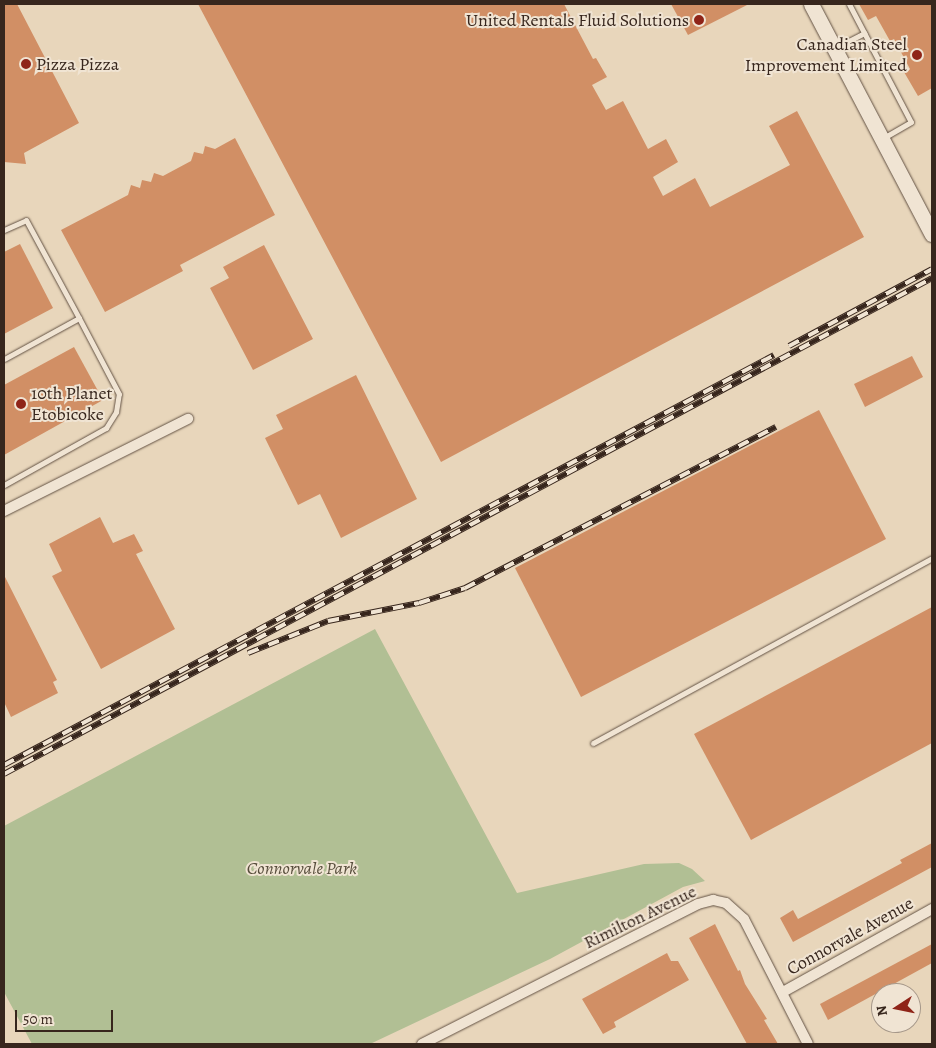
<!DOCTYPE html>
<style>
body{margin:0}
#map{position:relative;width:936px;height:1048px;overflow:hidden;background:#e8d6bb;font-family:Alegreya,serif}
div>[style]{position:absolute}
.green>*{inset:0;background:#b1bf94}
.building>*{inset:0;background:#d18f65}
.roads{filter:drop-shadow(0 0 1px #635244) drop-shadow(0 0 1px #635244)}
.lane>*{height:5px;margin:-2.5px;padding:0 2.5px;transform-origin:2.5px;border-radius:2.5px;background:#f0e4d3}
.street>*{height:10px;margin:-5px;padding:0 5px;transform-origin:5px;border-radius:5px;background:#f0e4d3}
.secondary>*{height:15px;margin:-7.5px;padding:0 7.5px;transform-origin:7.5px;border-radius:7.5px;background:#f0e4d3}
.rail>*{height:5.5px;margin-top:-2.75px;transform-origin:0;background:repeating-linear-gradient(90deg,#f0e4d3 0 11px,#37261d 0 22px);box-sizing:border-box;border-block:1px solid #37261d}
.dots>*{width:14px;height:14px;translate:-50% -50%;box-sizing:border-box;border:2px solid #f0e4d3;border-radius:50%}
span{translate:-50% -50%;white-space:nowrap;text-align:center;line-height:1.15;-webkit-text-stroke:4px #f0e4d3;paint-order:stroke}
.poi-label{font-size:18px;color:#37261d}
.right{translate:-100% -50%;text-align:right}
.left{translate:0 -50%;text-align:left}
.park-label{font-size:18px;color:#564c3b;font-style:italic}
.street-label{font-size:18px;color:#37261d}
.frame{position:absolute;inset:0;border:5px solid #37261d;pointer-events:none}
.north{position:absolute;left:871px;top:983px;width:50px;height:50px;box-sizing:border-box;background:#f0e4d3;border:1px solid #a6988a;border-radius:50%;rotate:259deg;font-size:14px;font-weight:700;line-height:20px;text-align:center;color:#37261d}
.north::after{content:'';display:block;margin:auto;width:18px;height:22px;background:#8f2418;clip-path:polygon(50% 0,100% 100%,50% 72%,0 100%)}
.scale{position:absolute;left:15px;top:1010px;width:98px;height:22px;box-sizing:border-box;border:2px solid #37261d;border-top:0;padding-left:6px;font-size:15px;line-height:18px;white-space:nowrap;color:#37261d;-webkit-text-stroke:4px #f0e4d3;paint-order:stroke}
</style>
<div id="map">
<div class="green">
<div style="clip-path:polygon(375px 629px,517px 893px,644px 864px,679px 863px,692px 869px,705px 881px,683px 887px,550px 959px,370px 1044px,32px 1044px,4px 992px,4px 826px)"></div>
</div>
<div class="building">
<div style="clip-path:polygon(4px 4px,17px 4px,79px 123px,24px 153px,26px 164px,4px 162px)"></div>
<div style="clip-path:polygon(198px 4px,564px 4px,593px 59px,596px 58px,607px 77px,592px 85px,606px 110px,623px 101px,648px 149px,666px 139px,678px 162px,653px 177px,663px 196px,695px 178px,710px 207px,790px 165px,769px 126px,797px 111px,864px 237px,441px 462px)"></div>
<div style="clip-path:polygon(671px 4px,749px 4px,688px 35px)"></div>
<div style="clip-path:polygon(859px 4px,932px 4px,932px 88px,918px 96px,904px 72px,910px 69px,894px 39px,890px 41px,876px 16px,868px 20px)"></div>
<div style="clip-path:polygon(235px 138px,275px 215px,180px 265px,183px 271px,105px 312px,61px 230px,128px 195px,131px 185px,140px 188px,142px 180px,151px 182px,154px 173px,163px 176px,191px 161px,194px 152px,203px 154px,205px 146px,215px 149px)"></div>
<div style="clip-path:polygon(20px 244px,53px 308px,4px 334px,4px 252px)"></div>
<div style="clip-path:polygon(264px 245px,313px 339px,253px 370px,210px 288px,229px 278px,223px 267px)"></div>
<div style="clip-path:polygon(74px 347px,103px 400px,4px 455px,4px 385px)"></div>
<div style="clip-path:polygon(912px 356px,923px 377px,865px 407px,854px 384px)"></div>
<div style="clip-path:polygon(356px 375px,417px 499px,341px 538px,320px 494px,298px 505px,265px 438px,283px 429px,276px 415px)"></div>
<div style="clip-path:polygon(819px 410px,886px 539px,581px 697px,515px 568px)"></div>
<div style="clip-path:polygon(100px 517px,113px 543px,134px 534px,143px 551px,136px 554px,175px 629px,101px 669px,52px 576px,62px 571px,49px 544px)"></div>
<div style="clip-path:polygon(4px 575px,57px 680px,53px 682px,58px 693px,11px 717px,4px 702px)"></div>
<div style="clip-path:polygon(932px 607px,932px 743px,751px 840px,694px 734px)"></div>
<div style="clip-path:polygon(932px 843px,932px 867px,793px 942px,780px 918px,793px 910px,798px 919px,902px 863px,900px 860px)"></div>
<div style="clip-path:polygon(715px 924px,738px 971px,740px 970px,745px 984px,767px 1019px,764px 1020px,778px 1044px,747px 1044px,689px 938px)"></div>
<div style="clip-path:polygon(932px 944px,932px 963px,828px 1020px,820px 1004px)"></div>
<div style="clip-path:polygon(667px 953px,671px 961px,678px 961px,689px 980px,614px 1022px,616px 1027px,603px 1034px,582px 999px)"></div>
</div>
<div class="roads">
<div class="lane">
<div style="left:849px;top:4px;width:133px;rotate:62.3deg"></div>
<div style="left:911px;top:122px;width:32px;rotate:150deg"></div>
<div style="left:835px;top:48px;width:33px;rotate:-27deg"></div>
<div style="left:4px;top:230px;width:24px;rotate:-24deg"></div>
<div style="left:26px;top:220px;width:111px;rotate:61.6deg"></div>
<div style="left:79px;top:318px;width:85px;rotate:151.3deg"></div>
<div style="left:4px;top:485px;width:117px;rotate:-29.2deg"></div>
<div style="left:106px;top:428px;width:19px;rotate:-58deg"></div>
<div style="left:116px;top:412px;width:18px;rotate:-81deg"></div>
<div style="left:119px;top:394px;width:86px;rotate:-117.8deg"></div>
<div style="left:593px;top:743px;width:386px;rotate:-28.6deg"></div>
</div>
<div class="street">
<div style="left:4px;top:511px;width:206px;rotate:-26.6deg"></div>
<div style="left:783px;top:992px;width:171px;rotate:-29.1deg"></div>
<div style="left:422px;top:1044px;width:309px;rotate:-26.9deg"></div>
<div style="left:698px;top:904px;width:16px;rotate:-15deg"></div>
<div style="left:713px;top:900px;width:13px;rotate:13deg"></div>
<div style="left:726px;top:903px;width:24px;rotate:42deg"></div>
<div style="left:744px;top:919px;width:140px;rotate:62.9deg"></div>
</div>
<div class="secondary">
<div style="left:811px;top:4px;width:260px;rotate:62.3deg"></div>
</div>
</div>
<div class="rail">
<div style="left:789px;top:346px;width:162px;rotate:-28.3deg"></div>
<div style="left:248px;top:653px;width:86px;rotate:-21.8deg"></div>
<div style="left:328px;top:621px;width:93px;rotate:-11.2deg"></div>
<div style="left:419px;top:603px;width:48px;rotate:-18.1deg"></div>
<div style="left:465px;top:588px;width:350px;rotate:-27.4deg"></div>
<div style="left:4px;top:765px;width:872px;rotate:-28.03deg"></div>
<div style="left:4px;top:774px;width:1052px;rotate:-28.12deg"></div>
</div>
<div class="dots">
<div style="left:699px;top:20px;background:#8f2418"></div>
<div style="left:917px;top:55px;background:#8f2418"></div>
<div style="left:26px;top:64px;background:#8f2418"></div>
<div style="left:21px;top:404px;background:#8f2418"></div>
</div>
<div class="poi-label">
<span class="right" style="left:689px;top:20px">United Rentals Fluid Solutions</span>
<span class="right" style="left:907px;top:55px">Canadian Steel<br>Improvement Limited</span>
<span class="left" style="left:36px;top:64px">Pizza Pizza</span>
<span class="left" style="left:31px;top:404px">10th Planet<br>Etobicoke</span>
</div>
<div class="park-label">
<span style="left:302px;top:868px">Connorvale Park</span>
</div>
<div class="street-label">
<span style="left:640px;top:917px;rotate:-26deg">Rimilton Avenue</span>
<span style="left:850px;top:936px;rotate:-29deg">Connorvale Avenue</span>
</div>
<div class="frame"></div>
<div class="north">N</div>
<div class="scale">50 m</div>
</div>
